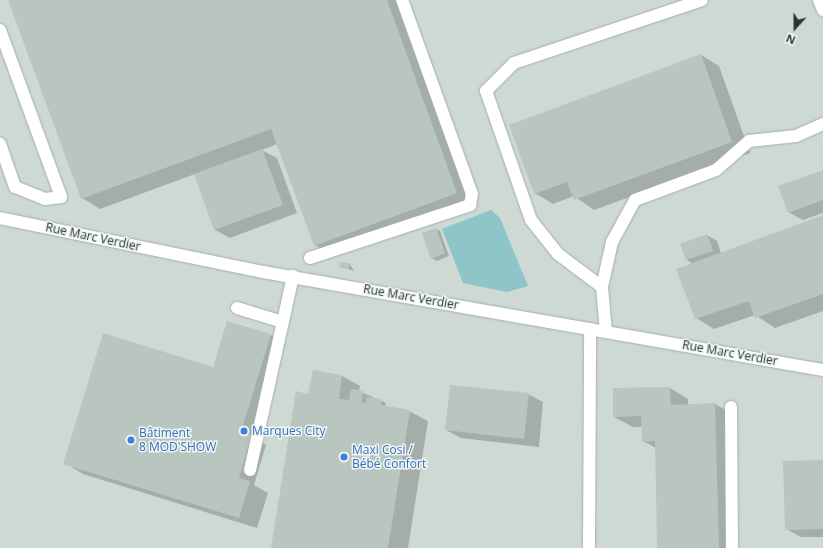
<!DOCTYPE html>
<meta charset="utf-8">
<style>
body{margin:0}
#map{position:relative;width:823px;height:548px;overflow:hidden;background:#e0e9e4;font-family:"Open Sans",sans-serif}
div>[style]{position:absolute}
.built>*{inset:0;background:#cfd9d3}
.water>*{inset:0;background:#8ec5c8}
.shadow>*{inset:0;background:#0003}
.building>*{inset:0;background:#b9c6c0}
.roads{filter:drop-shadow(0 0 1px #a4b0aa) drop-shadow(0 0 1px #a4b0aa)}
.minor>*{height:12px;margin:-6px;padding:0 6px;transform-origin:6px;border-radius:6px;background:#fff}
.dots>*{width:11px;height:11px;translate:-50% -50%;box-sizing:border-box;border:2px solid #f0f6f2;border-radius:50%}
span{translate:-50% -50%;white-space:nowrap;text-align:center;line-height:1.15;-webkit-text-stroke:3px #f0f6f2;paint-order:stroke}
.street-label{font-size:12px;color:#233730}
.shop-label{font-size:12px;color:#366cbe}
.left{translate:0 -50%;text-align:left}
.north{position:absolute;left:775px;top:8px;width:40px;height:40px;-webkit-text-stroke:3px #f0f6f2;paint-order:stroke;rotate:201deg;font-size:11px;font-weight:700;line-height:16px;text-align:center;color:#233730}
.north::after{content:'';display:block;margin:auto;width:14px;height:18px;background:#233730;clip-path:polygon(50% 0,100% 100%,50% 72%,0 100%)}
</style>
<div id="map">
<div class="built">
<div style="clip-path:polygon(0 0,823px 0,823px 548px,0 548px)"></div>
</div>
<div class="water">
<div style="clip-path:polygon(491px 210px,500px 218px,528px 286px,507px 292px,463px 283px,442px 229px)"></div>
</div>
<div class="shadow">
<div style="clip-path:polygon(9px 0,401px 0,475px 204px,333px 256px,315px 245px,277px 144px,262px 150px,277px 158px,297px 213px,230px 238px,215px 230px,195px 174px,100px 209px,82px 198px)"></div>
<div style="clip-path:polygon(701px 55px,719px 66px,750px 153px,594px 210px,574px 196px,553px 204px,535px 193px)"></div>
<div style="clip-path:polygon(823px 171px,823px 213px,803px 220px,788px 212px)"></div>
<div style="clip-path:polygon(823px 216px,823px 311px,775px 328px,755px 315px,714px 329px,696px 318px,693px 264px,687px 260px,707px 235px,717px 241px,721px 253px)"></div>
<div style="clip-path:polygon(435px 229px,440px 231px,449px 256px,437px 261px,432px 258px)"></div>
<div style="clip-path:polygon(350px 264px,354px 271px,340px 267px)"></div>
<div style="clip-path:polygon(270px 335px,285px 343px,256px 439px,266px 445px,254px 485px,268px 493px,257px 528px,83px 474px,65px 463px)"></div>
<div style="clip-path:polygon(342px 376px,360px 386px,359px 391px,386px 403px,385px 407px,409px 411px,428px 421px,408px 548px,272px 548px,309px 395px)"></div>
<div style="clip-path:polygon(670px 388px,688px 399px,688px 405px,715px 404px,734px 415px,737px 548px,658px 548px,656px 448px,643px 441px,643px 427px,633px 427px,614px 417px)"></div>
<div style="clip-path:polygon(528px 394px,543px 402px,539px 447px,461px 438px,446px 430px)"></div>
<div style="clip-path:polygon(823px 461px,823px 537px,801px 537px,786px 529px)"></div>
</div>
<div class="building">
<div style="clip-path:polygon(8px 0,387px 0,457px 193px,314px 246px,271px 129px,81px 199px)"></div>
<div style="clip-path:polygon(701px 54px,732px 142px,574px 200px,567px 182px,534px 194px,509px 125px)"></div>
<div style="clip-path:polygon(262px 149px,283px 205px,214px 230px,194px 174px)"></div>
<div style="clip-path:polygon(823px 170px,823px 200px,788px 213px,778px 186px)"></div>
<div style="clip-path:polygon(823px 215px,823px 294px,755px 318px,749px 301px,695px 319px,676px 269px)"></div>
<div style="clip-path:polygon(436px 228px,445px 253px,431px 259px,422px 233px)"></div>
<div style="clip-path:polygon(707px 234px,713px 251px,686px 260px,680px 244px)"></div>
<div style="clip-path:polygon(340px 262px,350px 263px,349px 269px,339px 267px)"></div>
<div style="clip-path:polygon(227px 321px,271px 334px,241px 432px,252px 435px,239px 478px,250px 481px,239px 518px,63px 464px,103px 333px,213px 367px)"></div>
<div style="clip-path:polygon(313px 370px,342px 375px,339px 399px,349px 400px,351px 389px,363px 391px,361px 402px,366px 403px,367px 397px,382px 399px,381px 405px,410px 410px,388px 548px,271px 548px,296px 391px,308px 394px)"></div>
<div style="clip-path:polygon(450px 385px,529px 393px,524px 439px,445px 430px)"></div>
<div style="clip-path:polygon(670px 387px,671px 405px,715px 403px,719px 548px,657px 548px,655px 441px,642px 442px,641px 416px,613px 417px,613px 388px)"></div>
<div style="clip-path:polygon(823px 460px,823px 529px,785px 530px,783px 461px)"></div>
</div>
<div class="roads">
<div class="minor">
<div style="left:819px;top:0;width:11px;rotate:68deg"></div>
<div style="left:0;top:30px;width:178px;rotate:69.9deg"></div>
<div style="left:61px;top:197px;width:16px;rotate:173deg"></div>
<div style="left:45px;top:199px;width:32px;rotate:-158deg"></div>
<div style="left:15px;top:187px;width:46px;rotate:-109.2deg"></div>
<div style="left:0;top:218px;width:268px;rotate:11.6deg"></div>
<div style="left:263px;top:272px;width:569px;rotate:9.93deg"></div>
<div style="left:310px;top:258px;width:169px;rotate:-18.3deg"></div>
<div style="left:470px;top:205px;width:11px;rotate:-80deg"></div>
<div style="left:472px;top:194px;width:206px;rotate:-109.8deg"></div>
<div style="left:602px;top:287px;width:55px;rotate:-143.1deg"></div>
<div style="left:558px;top:254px;width:43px;rotate:-128.5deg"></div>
<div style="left:531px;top:220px;width:137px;rotate:-109.2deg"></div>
<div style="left:486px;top:91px;width:40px;rotate:-45deg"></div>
<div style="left:514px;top:63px;width:198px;rotate:-18.5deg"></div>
<div style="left:237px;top:308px;width:48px;rotate:16.9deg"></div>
<div style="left:606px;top:332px;width:45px;rotate:-95.1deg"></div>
<div style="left:602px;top:287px;width:46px;rotate:-77.5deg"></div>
<div style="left:612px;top:242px;width:48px;rotate:-61.3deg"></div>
<div style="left:635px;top:200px;width:86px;rotate:-20.3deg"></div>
<div style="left:716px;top:170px;width:44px;rotate:-41.3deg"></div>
<div style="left:749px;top:141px;width:47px;rotate:-6.1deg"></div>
<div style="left:796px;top:136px;width:30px;rotate:-24deg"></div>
<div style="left:731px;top:407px;width:141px;rotate:89.6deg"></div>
<div style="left:250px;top:470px;width:199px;rotate:-77.5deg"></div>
<div style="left:589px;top:548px;width:219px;rotate:-89.7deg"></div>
</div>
</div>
<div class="dots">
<div style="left:244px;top:431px;background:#3f7fe0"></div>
<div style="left:131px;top:440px;background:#3f7fe0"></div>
<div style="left:344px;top:457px;background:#3f7fe0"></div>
</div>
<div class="street-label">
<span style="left:93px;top:237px;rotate:12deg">Rue Marc Verdier</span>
<span style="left:411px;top:297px;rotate:10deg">Rue Marc Verdier</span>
<span style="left:730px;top:353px;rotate:10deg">Rue Marc Verdier</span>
</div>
<div class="shop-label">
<span class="left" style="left:252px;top:431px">Marques City</span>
<span class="left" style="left:139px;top:440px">Bâtiment<br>8 MOD'SHOW</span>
<span class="left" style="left:352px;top:457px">Maxi Cosi /<br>Bébé Confort</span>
</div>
<div class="north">N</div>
</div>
